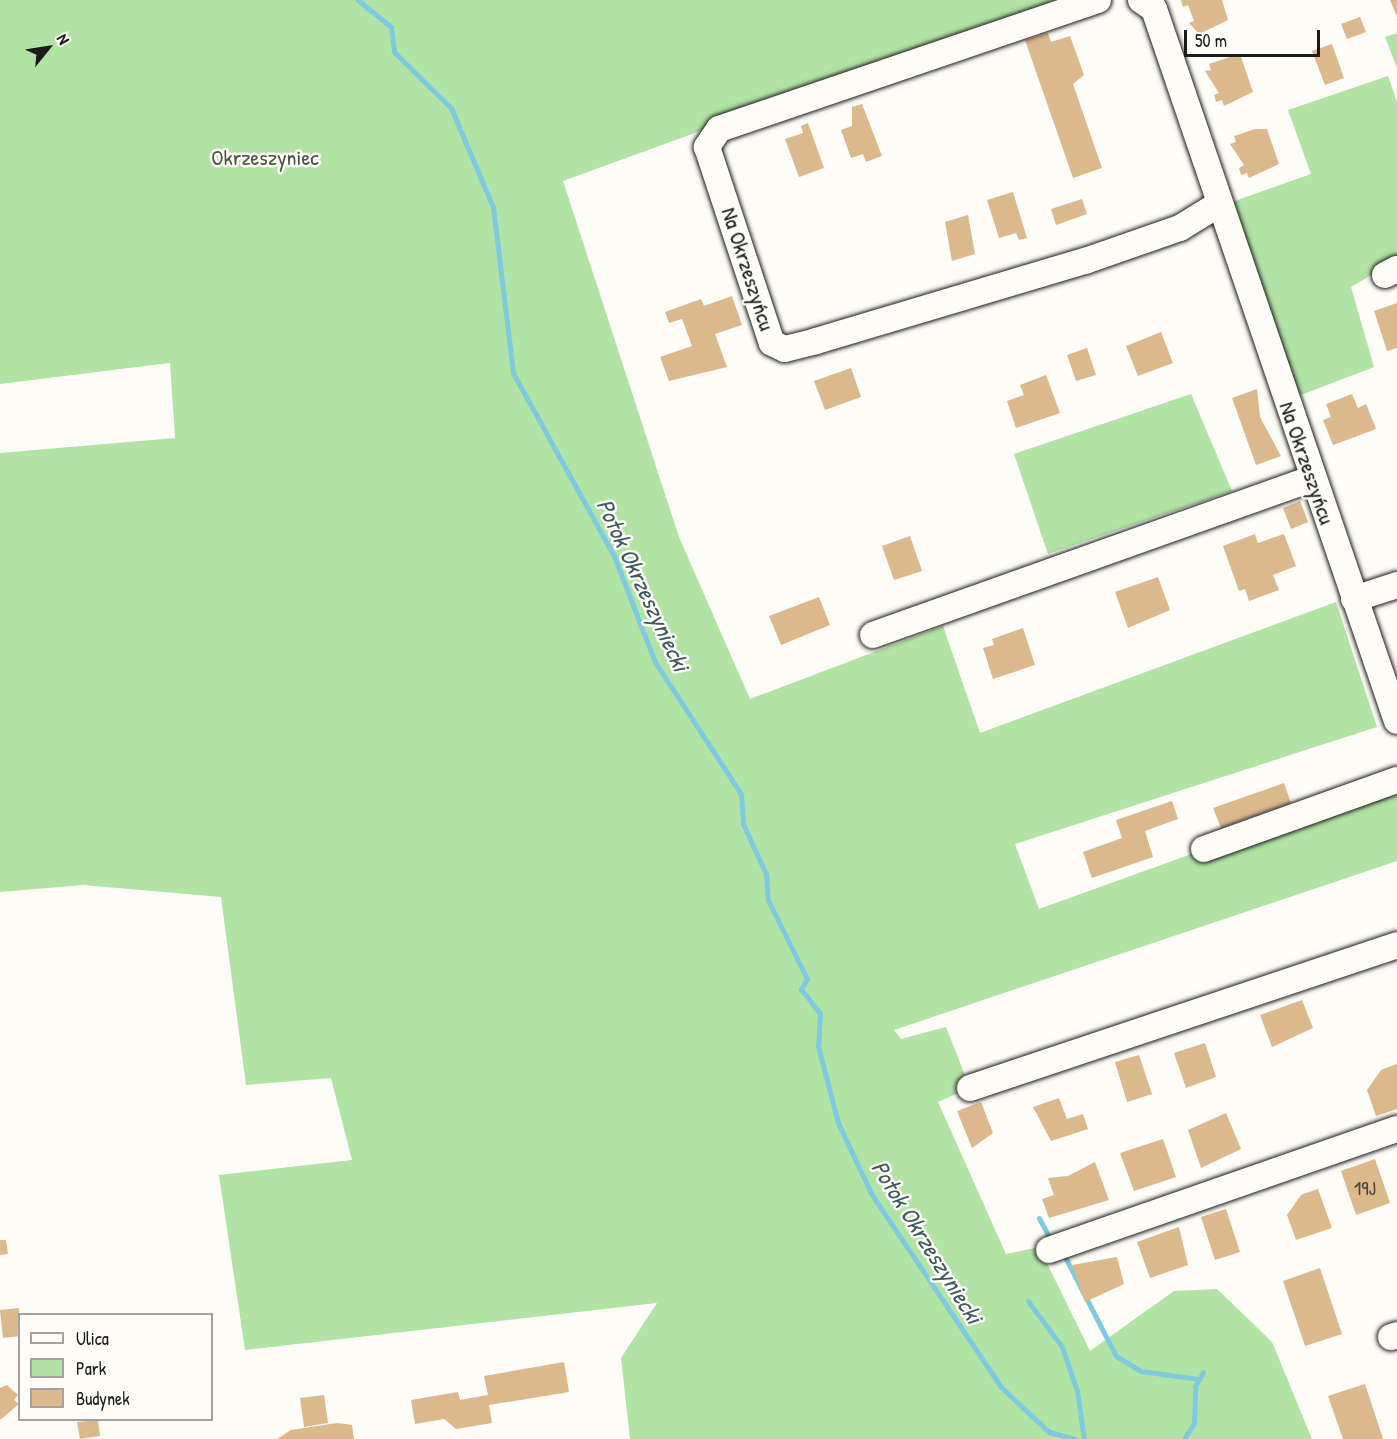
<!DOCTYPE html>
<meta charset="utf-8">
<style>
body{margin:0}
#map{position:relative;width:1397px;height:1439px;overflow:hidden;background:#fdfcf7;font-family:"Patrick Hand",sans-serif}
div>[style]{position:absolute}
.green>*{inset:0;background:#b0e3a4}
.stream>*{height:5px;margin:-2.5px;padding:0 2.5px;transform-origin:2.5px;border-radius:2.5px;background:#80cae0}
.building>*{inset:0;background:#dcb88d}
.roads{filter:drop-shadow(0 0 2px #1c1c1c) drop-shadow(0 0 2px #1c1c1c)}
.minor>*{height:26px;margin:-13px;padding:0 13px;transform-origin:13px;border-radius:13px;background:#fdfcf7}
span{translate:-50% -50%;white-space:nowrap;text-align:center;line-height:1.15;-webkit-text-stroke:5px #fdfcf7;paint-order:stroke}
.number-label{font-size:20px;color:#4c4338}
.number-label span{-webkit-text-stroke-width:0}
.park-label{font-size:22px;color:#485845}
.street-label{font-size:22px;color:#1c1c1c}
.water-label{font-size:24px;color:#3f5961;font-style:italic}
.legend{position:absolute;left:18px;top:1313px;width:195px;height:108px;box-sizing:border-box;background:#fdfcf7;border:2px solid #a3a29f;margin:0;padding:8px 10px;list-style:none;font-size:18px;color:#1c1c1c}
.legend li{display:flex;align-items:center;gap:12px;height:30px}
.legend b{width:30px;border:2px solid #a3a29f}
.north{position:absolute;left:18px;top:18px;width:60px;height:60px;-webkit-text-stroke:4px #fdfcf7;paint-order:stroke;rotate:60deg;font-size:16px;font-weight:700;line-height:24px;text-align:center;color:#1c1c1c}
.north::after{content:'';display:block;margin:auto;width:21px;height:27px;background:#1c1c1c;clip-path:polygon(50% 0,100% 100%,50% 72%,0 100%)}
.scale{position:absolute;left:1184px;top:30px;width:136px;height:27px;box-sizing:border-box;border:3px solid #1c1c1c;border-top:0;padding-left:8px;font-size:18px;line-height:21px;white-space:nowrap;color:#1c1c1c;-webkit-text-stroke:4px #fdfcf7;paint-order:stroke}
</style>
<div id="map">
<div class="green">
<div style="clip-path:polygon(0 0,1059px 0,563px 181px,679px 537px,750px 699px,943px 626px,980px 733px,1336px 602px,1377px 727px,1015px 844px,1039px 909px,1397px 780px,1397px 861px,894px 1030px,901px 1039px,946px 1027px,970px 1088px,938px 1102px,1006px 1254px,1039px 1247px,1090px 1351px,1174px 1291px,1217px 1289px,1272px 1342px,1312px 1439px,630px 1439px,621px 1358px,657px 1303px,245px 1350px,219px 1175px,352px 1160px,331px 1078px,246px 1085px,221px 897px,83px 885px,0 892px,0 453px,175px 438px,170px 363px,0 384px)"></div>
<div style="clip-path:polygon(1397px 33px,1397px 68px,1385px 37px)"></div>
<div style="clip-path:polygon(1388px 76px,1397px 102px,1397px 260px,1351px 287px,1374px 367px,1293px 398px,1229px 203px,1311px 174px,1288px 110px)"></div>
<div style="clip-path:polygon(1191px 394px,1232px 491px,1048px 554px,1014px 454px)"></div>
</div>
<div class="stream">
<div style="left:358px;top:0;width:43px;rotate:39.3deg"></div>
<div style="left:391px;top:27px;width:25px;rotate:83deg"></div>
<div style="left:394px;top:52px;width:80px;rotate:44.5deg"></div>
<div style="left:451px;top:108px;width:108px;rotate:67deg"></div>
<div style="left:493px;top:207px;width:167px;rotate:83.1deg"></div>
<div style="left:513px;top:373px;width:209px;rotate:61.1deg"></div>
<div style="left:614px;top:556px;width:114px;rotate:68.9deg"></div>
<div style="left:655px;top:662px;width:158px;rotate:56.9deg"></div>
<div style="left:741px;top:794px;width:30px;rotate:86deg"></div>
<div style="left:743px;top:824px;width:55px;rotate:65.3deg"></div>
<div style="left:766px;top:874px;width:26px;rotate:86deg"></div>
<div style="left:768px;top:900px;width:88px;rotate:63.7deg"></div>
<div style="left:807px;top:979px;width:12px;rotate:121deg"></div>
<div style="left:801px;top:989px;width:31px;rotate:52deg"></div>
<div style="left:820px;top:1013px;width:33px;rotate:93deg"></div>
<div style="left:818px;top:1046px;width:80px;rotate:75.4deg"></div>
<div style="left:838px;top:1123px;width:80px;rotate:64.7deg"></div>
<div style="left:872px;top:1195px;width:231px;rotate:56.1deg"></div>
<div style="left:1001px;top:1387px;width:66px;rotate:43.2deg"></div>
<div style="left:1049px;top:1432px;width:27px;rotate:15deg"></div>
<div style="left:1039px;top:1218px;width:27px;rotate:62deg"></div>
<div style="left:1063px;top:1253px;width:116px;rotate:62.8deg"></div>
<div style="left:1116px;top:1356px;width:29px;rotate:31deg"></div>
<div style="left:1141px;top:1371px;width:59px;rotate:7.9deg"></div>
<div style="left:1028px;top:1301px;width:57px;rotate:53.5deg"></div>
<div style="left:1062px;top:1347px;width:46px;rotate:71.2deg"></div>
<div style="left:1077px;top:1391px;width:49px;rotate:81.7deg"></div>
<div style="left:1184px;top:1439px;width:19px;rotate:-58deg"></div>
<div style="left:1194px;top:1423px;width:37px;rotate:-88deg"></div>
<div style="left:1195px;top:1386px;width:16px;rotate:-60deg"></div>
</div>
<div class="building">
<div style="clip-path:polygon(1181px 0,1222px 0,1228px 20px,1199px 34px,1189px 23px,1194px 21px,1188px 5px,1183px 7px)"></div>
<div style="clip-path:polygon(1390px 0,1397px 0,1397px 17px)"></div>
<div style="clip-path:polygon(1360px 17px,1366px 32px,1347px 39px,1341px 24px)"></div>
<div style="clip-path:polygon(1048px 33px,1051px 42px,1070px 36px,1084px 75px,1073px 84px,1102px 168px,1073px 178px,1025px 40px)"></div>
<div style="clip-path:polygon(1332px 44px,1344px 78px,1325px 85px,1312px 51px)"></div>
<div style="clip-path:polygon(1230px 57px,1241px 57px,1253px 92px,1224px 106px,1222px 100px,1216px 102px,1214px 95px,1219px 93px,1205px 71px,1211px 70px,1209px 64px)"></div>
<div style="clip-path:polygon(862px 104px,882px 156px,866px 162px,863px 154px,851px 158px,841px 130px,852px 126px,852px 107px)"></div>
<div style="clip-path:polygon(808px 123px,824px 168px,799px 177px,785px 139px,803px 133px,801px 126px)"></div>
<div style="clip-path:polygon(1255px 129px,1267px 129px,1279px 164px,1249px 178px,1247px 173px,1241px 175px,1239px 168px,1244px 165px,1230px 144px,1236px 142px,1234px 136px)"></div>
<div style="clip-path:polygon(1013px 192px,1027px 238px,1019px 240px,1016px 233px,999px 238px,987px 200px)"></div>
<div style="clip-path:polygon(1082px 199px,1087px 214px,1056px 225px,1051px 209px)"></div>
<div style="clip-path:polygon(968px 215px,975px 254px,952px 261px,945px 222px)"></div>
<div style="clip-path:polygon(732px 296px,742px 325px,715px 334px,727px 367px,669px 381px,660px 357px,692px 346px,682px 319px,669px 323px,665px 312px,701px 299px,704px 306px)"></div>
<div style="clip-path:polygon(1397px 303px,1397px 348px,1387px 351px,1374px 311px)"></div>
<div style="clip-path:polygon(1161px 332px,1173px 363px,1138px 376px,1126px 346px)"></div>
<div style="clip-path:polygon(1087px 348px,1096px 375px,1076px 381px,1067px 355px)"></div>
<div style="clip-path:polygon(851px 368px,861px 397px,825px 410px,814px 381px)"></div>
<div style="clip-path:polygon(1046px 375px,1060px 413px,1016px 428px,1007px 401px,1024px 395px,1020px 385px)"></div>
<div style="clip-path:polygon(1257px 389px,1260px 417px,1281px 456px,1256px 465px,1232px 398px)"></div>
<div style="clip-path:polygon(1352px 394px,1358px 408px,1366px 404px,1376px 429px,1333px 445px,1323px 420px,1331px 417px,1326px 404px)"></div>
<div style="clip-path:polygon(1300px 501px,1308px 522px,1291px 529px,1283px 508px)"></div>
<div style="clip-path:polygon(1255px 534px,1258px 543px,1284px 534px,1296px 566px,1273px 575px,1279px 590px,1249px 601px,1245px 589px,1239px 591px,1223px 546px)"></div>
<div style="clip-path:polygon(910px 536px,922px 571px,894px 580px,882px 546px)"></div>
<div style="clip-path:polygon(1158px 577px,1170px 610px,1128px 628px,1115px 592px)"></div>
<div style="clip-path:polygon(819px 597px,830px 625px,781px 645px,769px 616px)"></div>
<div style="clip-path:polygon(1023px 628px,1035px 665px,993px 679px,983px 648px,994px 645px,992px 639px)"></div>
<div style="clip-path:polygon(1284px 783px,1291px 803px,1221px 828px,1213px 808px)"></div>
<div style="clip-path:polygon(1172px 801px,1178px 819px,1145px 831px,1153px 857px,1092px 878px,1083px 852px,1122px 838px,1116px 820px)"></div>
<div style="clip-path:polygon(1302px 1000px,1313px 1028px,1272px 1047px,1260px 1015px)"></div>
<div style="clip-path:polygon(1205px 1043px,1216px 1077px,1186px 1088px,1174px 1053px)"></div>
<div style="clip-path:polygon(1139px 1055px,1152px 1094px,1127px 1102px,1115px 1062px)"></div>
<div style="clip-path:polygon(1397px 1064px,1397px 1109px,1376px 1116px,1367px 1090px,1381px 1070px)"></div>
<div style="clip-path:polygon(1059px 1098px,1067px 1119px,1083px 1114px,1088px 1129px,1051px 1141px,1033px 1107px)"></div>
<div style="clip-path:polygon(981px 1102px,993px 1133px,972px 1148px,957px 1111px)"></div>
<div style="clip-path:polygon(1226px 1113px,1241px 1149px,1201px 1168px,1188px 1130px)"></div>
<div style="clip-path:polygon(1163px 1139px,1176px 1177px,1134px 1191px,1120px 1153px)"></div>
<div style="clip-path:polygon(1375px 1159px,1390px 1203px,1356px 1215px,1341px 1171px)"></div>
<div style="clip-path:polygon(1095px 1162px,1109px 1200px,1049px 1218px,1042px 1199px,1054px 1195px,1048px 1178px,1068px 1176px)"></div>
<div style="clip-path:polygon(1318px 1189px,1332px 1228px,1296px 1240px,1287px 1215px,1301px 1195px)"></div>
<div style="clip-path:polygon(1226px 1209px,1240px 1252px,1215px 1260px,1201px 1217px)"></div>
<div style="clip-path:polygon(1179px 1227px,1188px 1265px,1150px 1278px,1137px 1242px)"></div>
<div style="clip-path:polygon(0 1240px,6px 1240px,8px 1254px,0 1255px)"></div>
<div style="clip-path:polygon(1117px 1257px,1124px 1284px,1085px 1302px,1072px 1265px)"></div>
<div style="clip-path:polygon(1320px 1268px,1342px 1334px,1305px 1346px,1283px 1281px)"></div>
<div style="clip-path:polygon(19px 1308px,20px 1336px,3px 1338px,0 1310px)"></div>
<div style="clip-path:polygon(564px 1362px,569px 1392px,489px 1405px,492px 1423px,456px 1429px,444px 1419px,415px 1424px,411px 1400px,458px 1392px,460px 1400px,488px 1395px,484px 1376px)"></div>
<div style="clip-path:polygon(1365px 1384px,1383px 1439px,1343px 1439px,1328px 1396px)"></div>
<div style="clip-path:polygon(7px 1385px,18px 1395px,14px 1400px,19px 1404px,0 1420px,0 1388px)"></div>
<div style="clip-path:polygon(324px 1395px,328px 1423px,304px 1427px,300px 1398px)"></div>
<div style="clip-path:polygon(98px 1420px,100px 1436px,80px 1439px,77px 1422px)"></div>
<div style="clip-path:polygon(337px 1423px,352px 1425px,354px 1439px,277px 1439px,291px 1430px)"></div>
</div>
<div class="roads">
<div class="minor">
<div style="left:1098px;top:0;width:400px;rotate:161.2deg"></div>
<div style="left:719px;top:129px;width:22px;rotate:124deg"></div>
<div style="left:707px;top:147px;width:206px;rotate:71.7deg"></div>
<div style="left:772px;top:343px;width:14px;rotate:25deg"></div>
<div style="left:785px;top:349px;width:32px;rotate:-14deg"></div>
<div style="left:816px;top:341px;width:281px;rotate:-16.6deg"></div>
<div style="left:1085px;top:261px;width:101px;rotate:-19.2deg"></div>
<div style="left:1180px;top:228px;width:46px;rotate:-31.6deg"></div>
<div style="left:1141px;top:0;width:16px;rotate:35deg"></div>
<div style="left:1154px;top:9px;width:752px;rotate:71.16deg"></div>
<div style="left:1385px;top:275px;width:13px;rotate:-27deg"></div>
<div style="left:1354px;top:599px;width:45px;rotate:-18deg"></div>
<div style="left:873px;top:635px;width:466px;rotate:-19.6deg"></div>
<div style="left:1204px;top:849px;width:205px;rotate:-19.7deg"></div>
<div style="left:970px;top:1088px;width:450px;rotate:-18.5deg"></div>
<div style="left:1049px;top:1250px;width:368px;rotate:-19.2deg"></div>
<div style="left:1391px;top:1337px;width:6px;rotate:-18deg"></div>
</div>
</div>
<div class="number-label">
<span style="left:1365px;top:1187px">19J</span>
</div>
<div class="park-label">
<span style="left:265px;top:158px">Okrzeszyniec</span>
</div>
<div class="street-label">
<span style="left:748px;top:269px;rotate:72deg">Na Okrzeszyńcu</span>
<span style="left:1307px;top:463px;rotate:71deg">Na Okrzeszyńcu</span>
</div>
<div class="water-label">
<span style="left:643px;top:585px;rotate:65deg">Potok Okrzeszyniecki</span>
<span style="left:927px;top:1242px;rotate:58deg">Potok Okrzeszyniecki</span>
</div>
<ul class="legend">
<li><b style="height:8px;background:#fdfcf7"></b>Ulica</li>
<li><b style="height:16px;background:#b0e3a4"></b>Park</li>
<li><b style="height:16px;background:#dcb88d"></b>Budynek</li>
</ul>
<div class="north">N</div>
<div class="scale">50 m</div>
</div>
